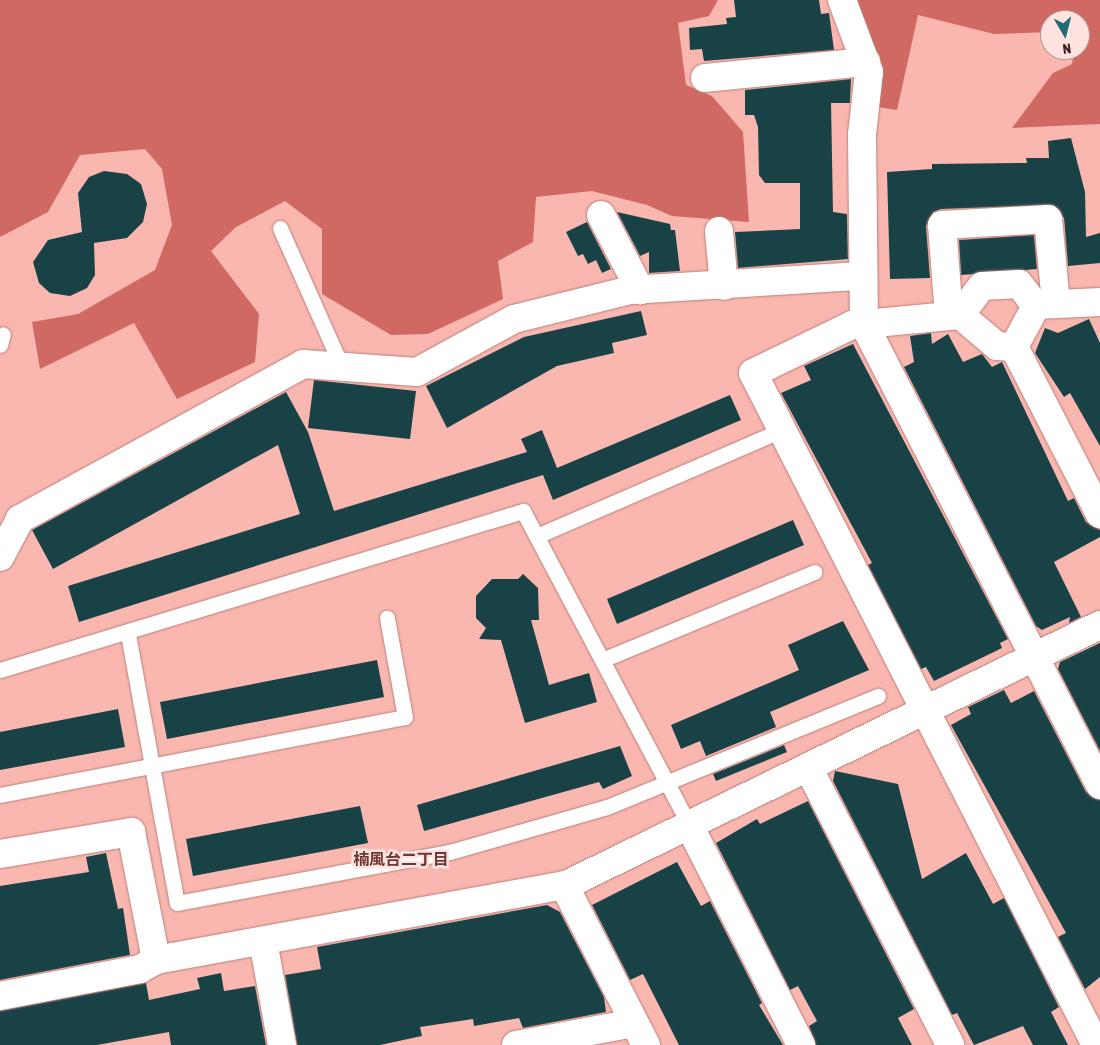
<!DOCTYPE html>
<meta charset="utf-8">
<style>
body{margin:0}
#map{position:relative;width:1100px;height:1045px;overflow:hidden;background:#f9b7b0;font-family:"Asap Condensed","Noto Sans JP",sans-serif}
div>[style]{position:absolute}
.forest>*{inset:0;background:#cf6962}
.building>*{inset:0;background:#194247}
.roads{filter:drop-shadow(0 0 1px #bd807a) drop-shadow(0 0 1px #bd807a)}
.lane>*{height:15px;margin:-7.5px;padding:0 7.5px;transform-origin:7.5px;border-radius:7.5px;background:#fff}
.street>*{height:28px;margin:-14px;padding:0 14px;transform-origin:14px;border-radius:14px;background:#fff}
.secondary>*{height:28px;margin:-14px;padding:0 14px;transform-origin:14px;border-radius:14px;background:#fff}
span{translate:-50% -50%;white-space:nowrap;text-align:center;line-height:1.15;-webkit-text-stroke:5px #ffe3e0;paint-order:stroke}
.neighbourhood-label{font-size:16px;color:#6d3733;font-weight:700}
.north{position:absolute;left:1040px;top:10px;width:50px;height:50px;box-sizing:border-box;background:#ffe3e0;border:1px solid #b19794;border-radius:50%;rotate:172deg;font-size:14px;font-weight:700;line-height:20px;text-align:center;color:#3d2422}
.north::after{content:'';display:block;margin:auto;width:18px;height:22px;background:#216c74;clip-path:polygon(50% 0,100% 100%,50% 72%,0 100%)}
</style>
<div id="map">
<div class="forest">
<div style="clip-path:polygon(0 0,718px 0,709px 16px,678px 23px,686px 85px,712px 96px,743px 132px,749px 222px,672px 216px,647px 205px,592px 191px,536px 197px,533px 242px,498px 261px,503px 299px,428px 334px,391px 335px,322px 294px,322px 229px,285px 201px,236px 227px,211px 251px,259px 314px,255px 362px,177px 399px,134px 323px,40px 369px,32px 322px,78px 314px,155px 270px,172px 225px,162px 169px,145px 149px,80px 155px,48px 212px,0 237px)"></div>
<div style="clip-path:polygon(854px 0,1100px 0,1100px 124px,1012px 128px,1053px 73px,1072px 64px,1074px 50px,1080px 50px,1080px 20px,1050px 20px,1050px 32px,994px 34px,918px 15px,897px 110px,877px 107px)"></div>
</div>
<div class="building">
<div style="clip-path:polygon(734px 0,819px 0,821px 14px,829px 13px,834px 50px,704px 61px,702px 49px,690px 50px,689px 28px,727px 24px,726px 18px,736px 17px)"></div>
<div style="clip-path:polygon(851px 79px,850px 103px,831px 103px,833px 212px,847px 214px,848px 259px,738px 268px,735px 232px,800px 229px,800px 183px,765px 183px,759px 175px,758px 127px,754px 115px,745px 115px,745px 90px)"></div>
<div style="clip-path:polygon(1071px 138px,1085px 192px,1086px 237px,1100px 233px,1100px 263px,1068px 266px,1064px 218px,1054px 205px,941px 209px,933px 212px,926px 226px,930px 278px,890px 279px,887px 172px,932px 169px,932px 164px,1027px 163px,1026px 158px,1049px 158px,1048px 141px)"></div>
<div style="clip-path:polygon(104px 171px,127px 174px,141px 184px,147px 204px,143px 222px,127px 238px,94px 243px,95px 275px,87px 288px,70px 296px,50px 293px,39px 283px,33px 262px,48px 240px,82px 232px,78px 193px,89px 177px)"></div>
<div style="clip-path:polygon(617px 212px,670px 224px,671px 230px,675px 230px,680px 271px,649px 273px,649px 252px,640px 256px)"></div>
<div style="clip-path:polygon(587px 222px,611px 269px,602px 273px,596px 260px,588px 264px,583px 254px,578px 256px,566px 232px)"></div>
<div style="clip-path:polygon(1034px 235px,1037px 269px,961px 275px,959px 240px)"></div>
<div style="clip-path:polygon(641px 311px,647px 335px,612px 343px,614px 353px,557px 366px,447px 428px,426px 386px,524px 337px)"></div>
<div style="clip-path:polygon(1089px 319px,1100px 343px,1100px 446px,1070px 393px,1064px 397px,1035px 353px,1045px 328px,1058px 333px)"></div>
<div style="clip-path:polygon(931px 333px,932px 344px,948px 334px,963px 362px,982px 354px,992px 367px,1002px 362px,1068px 501px,1074px 498px,1086px 522px,1100px 530px,1100px 537px,1054px 562px,1081px 617px,1069px 623px,1070px 617px,1042px 630px,1036px 626px,904px 367px,914px 362px,910px 336px)"></div>
<div style="clip-path:polygon(853px 344px,1008px 639px,1000px 643px,1002px 648px,934px 681px,926px 667px,921px 669px,868px 565px,872px 563px,781px 393px,811px 380px,804px 366px)"></div>
<div style="clip-path:polygon(314px 380px,416px 391px,410px 439px,308px 428px)"></div>
<div style="clip-path:polygon(286px 392px,308px 432px,334px 511px,527px 452px,521px 439px,542px 430px,557px 468px,730px 395px,741px 420px,553px 500px,543px 475px,79px 622px,68px 586px,300px 514px,278px 445px,53px 569px,32px 530px)"></div>
<div style="clip-path:polygon(793px 520px,804px 545px,617px 624px,607px 599px)"></div>
<div style="clip-path:polygon(523px 574px,538px 588px,539px 620px,531px 620px,549px 685px,589px 673px,597px 702px,525px 723px,501px 640px,479px 639px,486px 628px,476px 618px,476px 596px,492px 579px,518px 579px)"></div>
<div style="clip-path:polygon(843px 621px,869px 670px,770px 712px,776px 727px,706px 756px,700px 741px,681px 749px,671px 725px,799px 670px,788px 645px)"></div>
<div style="clip-path:polygon(1100px 643px,1100px 751px,1058px 669px,1060px 662px)"></div>
<div style="clip-path:polygon(377px 660px,384px 697px,167px 739px,160px 702px)"></div>
<div style="clip-path:polygon(1004px 690px,1011px 703px,1034px 691px,1086px 792px,1100px 800px,1100px 977px,1085px 989px,1058px 937px,1066px 933px,951px 725px,971px 714px,968px 707px)"></div>
<div style="clip-path:polygon(118px 709px,125px 747px,0 770px,0 732px)"></div>
<div style="clip-path:polygon(784px 745px,787px 752px,716px 781px,713px 774px)"></div>
<div style="clip-path:polygon(620px 746px,632px 776px,603px 789px,599px 782px,424px 831px,417px 805px)"></div>
<div style="clip-path:polygon(835px 771px,898px 784px,922px 879px,966px 853px,993px 904px,1004px 898px,1059px 1007px,1051px 1012px,1068px 1045px,1033px 1045px,1023px 1026px,974px 1045px,957px 1013px,952px 1015px,833px 781px)"></div>
<div style="clip-path:polygon(808px 801px,914px 1009px,898px 1018px,912px 1045px,816px 1045px,809px 1026px,817px 1021px,798px 986px,790px 990px,716px 843px,757px 819px,760px 824px)"></div>
<div style="clip-path:polygon(360px 806px,368px 843px,193px 876px,186px 839px)"></div>
<div style="clip-path:polygon(106px 853px,118px 909px,123px 908px,130px 955px,0 980px,0 886px,89px 872px,86px 857px)"></div>
<div style="clip-path:polygon(677px 862px,701px 906px,710px 901px,762px 1003px,759px 1005px,783px 1045px,679px 1045px,643px 974px,630px 980px,592px 905px)"></div>
<div style="clip-path:polygon(547px 905px,560px 912px,604px 997px,606px 1012px,523px 1028px,519px 1018px,474px 1026px,473px 1019px,420px 1027px,422px 1036px,380px 1045px,297px 1045px,285px 975px,321px 969px,317px 947px)"></div>
<div style="clip-path:polygon(221px 973px,224px 991px,255px 986px,266px 1045px,171px 1045px,169px 1032px,97px 1045px,0 1045px,0 1011px,146px 983px,149px 1000px,200px 989px,197px 978px)"></div>
</div>
<div class="roads">
<div class="lane">
<div style="left:280px;top:228px;width:152px;rotate:66deg"></div>
<div style="left:0;top:345px;width:11px;rotate:-75deg"></div>
<div style="left:537px;top:536px;width:267px;rotate:-23.4deg"></div>
<div style="left:128px;top:634px;width:273px;rotate:79.7deg"></div>
<div style="left:177px;top:903px;width:278px;rotate:-10.6deg"></div>
<div style="left:450px;top:852px;width:163px;rotate:-16deg"></div>
<div style="left:607px;top:807px;width:293px;rotate:-22.3deg"></div>
<div style="left:602px;top:660px;width:230px;rotate:-22.5deg"></div>
<div style="left:0;top:670px;width:547px;rotate:-16.91deg"></div>
<div style="left:523px;top:511px;width:355px;rotate:62.1deg"></div>
<div style="left:0;top:795px;width:412px;rotate:-10.9deg"></div>
<div style="left:405px;top:717px;width:101px;rotate:-100.3deg"></div>
</div>
<div class="street">
<div style="left:842px;top:0;width:77px;rotate:69.4deg"></div>
<div style="left:869px;top:72px;width:62px;rotate:96.4deg"></div>
<div style="left:862px;top:134px;width:190px;rotate:89.4deg"></div>
<div style="left:864px;top:324px;width:518px;rotate:62.89deg"></div>
<div style="left:705px;top:78px;width:162px;rotate:-5.7deg"></div>
<div style="left:601px;top:215px;width:85px;rotate:62.5deg"></div>
<div style="left:719px;top:231px;width:55px;rotate:84.8deg"></div>
<div style="left:1037px;top:305px;width:63px;rotate:-2.7deg"></div>
<div style="left:960px;top:315px;width:36px;rotate:-53deg"></div>
<div style="left:982px;top:286px;width:37px;rotate:-3deg"></div>
<div style="left:1019px;top:284px;width:28px;rotate:52deg"></div>
<div style="left:949px;top:316px;width:91px;rotate:-94.4deg"></div>
<div style="left:942px;top:225px;width:106px;rotate:-3.2deg"></div>
<div style="left:1048px;top:219px;width:85px;rotate:84.6deg"></div>
<div style="left:1014px;top:347px;width:17px;rotate:-177deg"></div>
<div style="left:997px;top:346px;width:48px;rotate:-140deg"></div>
<div style="left:960px;top:315px;width:96px;rotate:174.6deg"></div>
<div style="left:864px;top:324px;width:12px;rotate:175deg"></div>
<div style="left:852px;top:325px;width:110px;rotate:154.1deg"></div>
<div style="left:753px;top:373px;width:754px;rotate:62.96deg"></div>
<div style="left:1014px;top:347px;width:188px;rotate:62.8deg"></div>
<div style="left:1014px;top:347px;width:47px;rotate:-61.8deg"></div>
<div style="left:0;top:557px;width:43px;rotate:-62.2deg"></div>
<div style="left:20px;top:519px;width:323px;rotate:-28.7deg"></div>
<div style="left:303px;top:364px;width:114px;rotate:4deg"></div>
<div style="left:417px;top:372px;width:111px;rotate:-28.7deg"></div>
<div style="left:514px;top:319px;width:120px;rotate:-14deg"></div>
<div style="left:630px;top:290px;width:231px;rotate:-3.5deg"></div>
<div style="left:808px;top:767px;width:312px;rotate:62.9deg"></div>
<div style="left:689px;top:825px;width:247px;rotate:63deg"></div>
<div style="left:564px;top:885px;width:180px;rotate:62.9deg"></div>
<div style="left:263px;top:941px;width:106px;rotate:79.6deg"></div>
<div style="left:0;top:996px;width:143px;rotate:-10.9deg"></div>
<div style="left:140px;top:969px;width:18px;rotate:-29deg"></div>
<div style="left:516px;top:1045px;width:120px;rotate:-10.6deg"></div>
</div>
<div class="secondary">
<div style="left:0;top:854px;width:133px;rotate:-9.5deg"></div>
<div style="left:131px;top:832px;width:130px;rotate:78.9deg"></div>
<div style="left:156px;top:960px;width:417px;rotate:-10.4deg"></div>
<div style="left:566px;top:885px;width:594px;rotate:-25.96deg"></div>
</div>
</div>
<div class="neighbourhood-label">
<span style="left:401px;top:859px">楠風台二丁目</span>
</div>
<div class="north">N</div>
</div>
